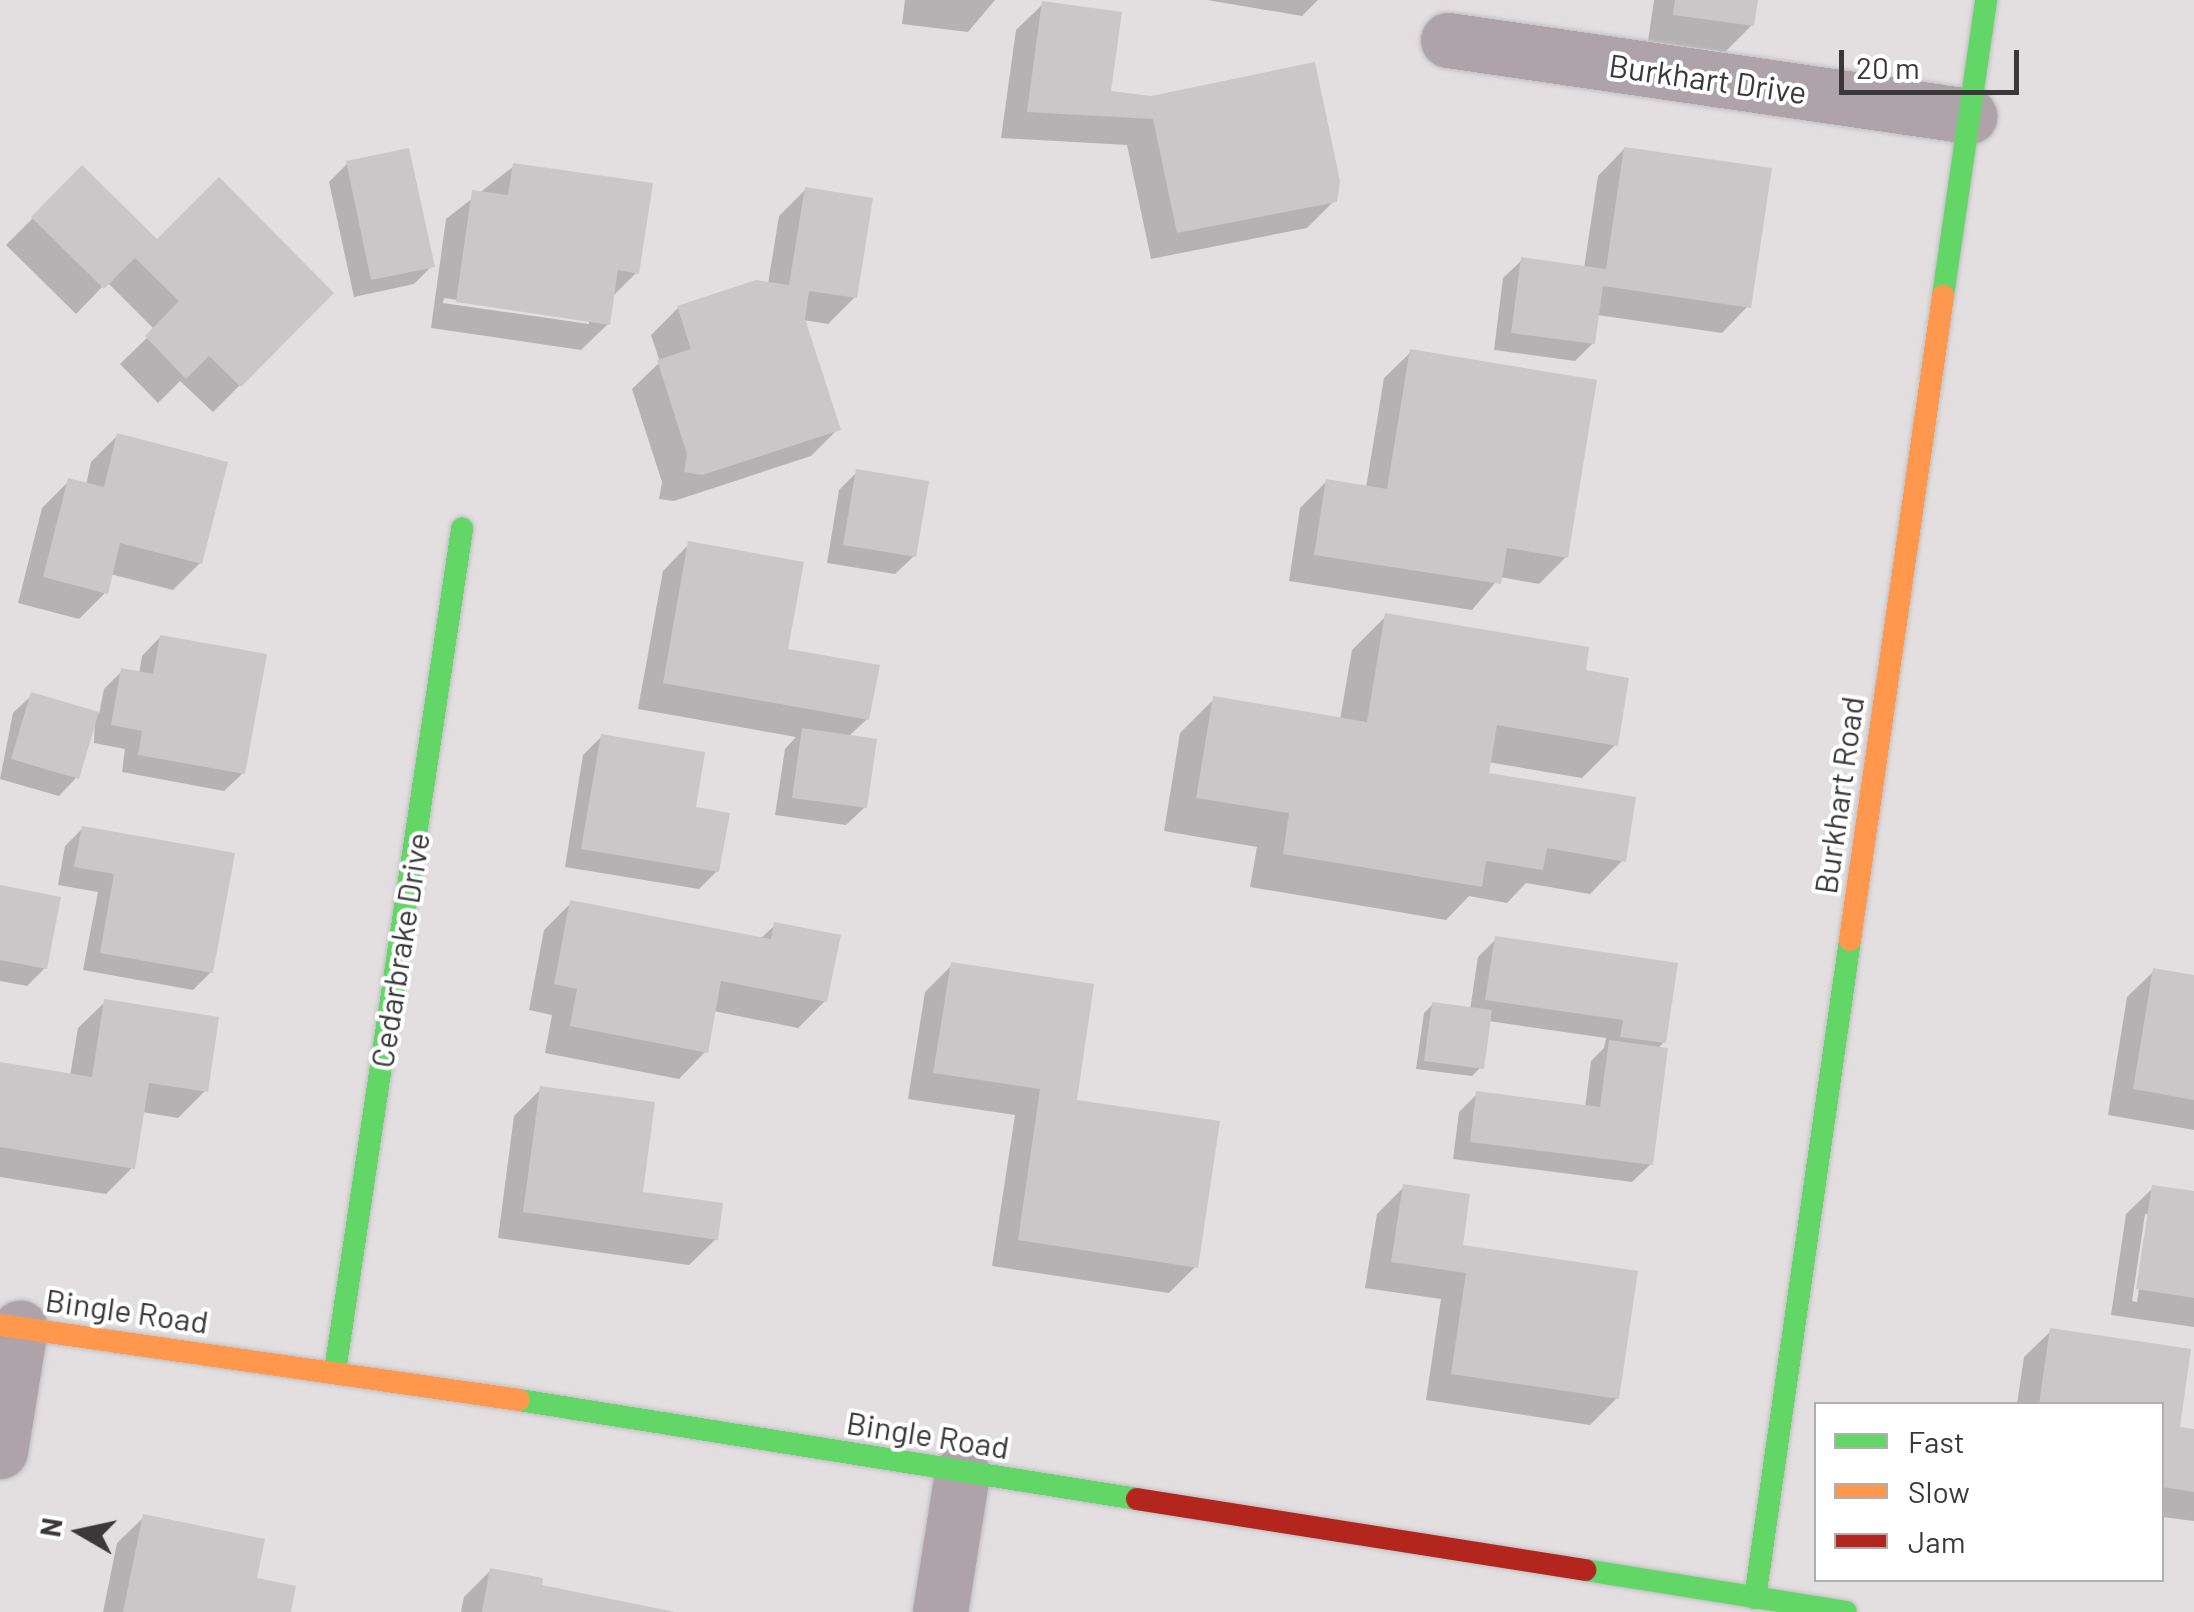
<!DOCTYPE html>
<style>
body{margin:0}
#map{position:relative;width:2194px;height:1612px;overflow:hidden;background:#e3dfe1;font-family:Barlow,sans-serif}
div>[style]{position:absolute}
.shadow>*{inset:0;background:#0003}
.building>*{inset:0;background:#c9c7c8}
.roads{filter:drop-shadow(0 0 2px #c0bebf) drop-shadow(0 0 2px #c0bebf)}
.street>*{height:55px;margin:-27.5px;padding:0 27.5px;transform-origin:27.5px;border-radius:27.5px;background:#aea3a9}
.fast>*{height:22px;margin:-11px;padding:0 11px;transform-origin:11px;border-radius:11px;background:#63d668}
.slow>*{height:22px;margin:-11px;padding:0 11px;transform-origin:11px;border-radius:11px;background:#ff974d}
.jam>*{height:22px;margin:-11px;padding:0 11px;transform-origin:11px;border-radius:11px;background:#b3261e}
span{translate:-50% -50%;white-space:nowrap;text-align:center;line-height:1.15;-webkit-text-stroke:8px #fff;paint-order:stroke}
.street-label{font-size:32px;color:#3a3839}
.legend{position:absolute;left:1814px;top:1402px;width:350px;height:180px;box-sizing:border-box;background:#fff;border:2px solid #b0afb0;margin:0;padding:12px 18px;list-style:none;font-size:30px;color:#3a3839}
.legend li{display:flex;align-items:center;gap:20px;height:50px}
.legend b{width:50px;border:2px solid #b0afb0}
.north{position:absolute;left:30px;top:1482px;width:100px;height:100px;-webkit-text-stroke:8px #fff;paint-order:stroke;rotate:279deg;font-size:28px;font-weight:700;line-height:40px;text-align:center;color:#3a3839}
.north::after{content:'';display:block;margin:auto;width:35px;height:45px;background:#3a3839;clip-path:polygon(50% 0,100% 100%,50% 72%,0 100%)}
.scale{position:absolute;left:1839px;top:50px;width:180px;height:45px;box-sizing:border-box;border:5px solid #3a3839;border-top:0;padding-left:12px;font-size:30px;line-height:35px;white-space:nowrap;color:#3a3839;-webkit-text-stroke:8px #fff;paint-order:stroke}
</style>
<div id="map">
<div class="shadow">
<div style="clip-path:polygon(905px 0,995px 0,968px 32px,902px 24px)"></div>
<div style="clip-path:polygon(1207px 0,1318px 0,1302px 16px)"></div>
<div style="clip-path:polygon(1654px 0,1755px 0,1752px 25px,1725px 52px,1648px 41px)"></div>
<div style="clip-path:polygon(1043px 4px,1108px 93px,1334px 201px,1307px 228px,1151px 259px,1127px 145px,1001px 138px,1016px 30px)"></div>
<div style="clip-path:polygon(1624px 149px,1748px 306px,1722px 333px,1597px 315px,1593px 343px,1575px 361px,1494px 350px,1503px 278px,1522px 260px,1584px 268px,1598px 176px)"></div>
<div style="clip-path:polygon(347px 164px,432px 266px,414px 284px,354px 297px,329px 182px)"></div>
<div style="clip-path:polygon(evenodd,514px 166px,637px 272px,611px 298px,608px 324px,581px 350px,431px 328px,446px 219px,514px 166px,444px 298px,589px 319px,589px 324px,443px 303px,444px 298px)"></div>
<div style="clip-path:polygon(82px 169px,157px 243px,331px 294px,213px 412px,180px 381px,158px 403px,120px 364px,155px 330px,107px 282px,76px 314px,6px 245px)"></div>
<div style="clip-path:polygon(806px 189px,855px 297px,828px 324px,803px 320px,838px 429px,811px 456px,674px 501px,659px 499px,662px 482px,632px 389px,660px 362px,651px 335px,678px 308px,768px 284px,779px 216px)"></div>
<div style="clip-path:polygon(1411px 352px,1566px 557px,1539px 584px,1500px 577px,1472px 610px,1289px 581px,1300px 508px,1327px 481px,1366px 488px,1384px 378px)"></div>
<div style="clip-path:polygon(118px 435px,200px 563px,173px 590px,110px 574px,105px 593px,79px 619px,18px 603px,42px 508px,69px 481px,86px 485px,91px 462px)"></div>
<div style="clip-path:polygon(857px 472px,914px 556px,895px 574px,827px 563px,839px 490px)"></div>
<div style="clip-path:polygon(689px 544px,785px 651px,867px 719px,848px 737px,865px 807px,846px 825px,775px 815px,785px 749px,796px 737px,638px 709px,663px 571px)"></div>
<div style="clip-path:polygon(1386px 616px,1616px 744px,1582px 778px,1488px 762px,1486px 775px,1623px 860px,1590px 894px,1526px 883px,1507px 903px,1469px 896px,1446px 920px,1250px 887px,1257px 847px,1164px 831px,1180px 733px,1214px 699px,1340px 720px,1352px 650px)"></div>
<div style="clip-path:polygon(160px 637px,243px 773px,224px 791px,122px 772px,125px 749px,94px 743px,95px 716px,77px 777px,59px 796px,0 779px,13px 713px,32px 695px,99px 714px,104px 689px,122px 671px,139px 674px,142px 656px)"></div>
<div style="clip-path:polygon(601px 737px,694px 809px,717px 871px,699px 889px,565px 867px,583px 755px)"></div>
<div style="clip-path:polygon(83px 828px,211px 972px,193px 990px,83px 970px,98px 892px,58px 885px,65px 846px)"></div>
<div style="clip-path:polygon(0 888px,45px 968px,27px 986px,0 981px)"></div>
<div style="clip-path:polygon(571px 903px,760px 939px,775px 925px,825px 1001px,798px 1028px,713px 1011px,705px 1052px,679px 1079px,545px 1053px,552px 1015px,529px 1010px,544px 930px)"></div>
<div style="clip-path:polygon(1496px 939px,1664px 1042px,1657px 1049px,1651px 1164px,1632px 1182px,1453px 1159px,1459px 1112px,1477px 1094px,1585px 1108px,1591px 1061px,1604px 1048px,1606px 1038px,1488px 1021px,1481px 1067px,1472px 1076px,1416px 1069px,1424px 1013px,1433px 1004px,1470px 1010px,1478px 957px)"></div>
<div style="clip-path:polygon(952px 965px,1074px 1102px,1196px 1266px,1169px 1293px,992px 1266px,1015px 1115px,908px 1099px,925px 992px)"></div>
<div style="clip-path:polygon(2154px 971px,2194px 977px,2194px 1130px,2108px 1115px,2127px 997px)"></div>
<div style="clip-path:polygon(105px 1002px,205px 1091px,178px 1118px,142px 1112px,133px 1167px,106px 1194px,0 1177px,0 1065px,70px 1076px,78px 1028px)"></div>
<div style="clip-path:polygon(541px 1089px,640px 1194px,716px 1239px,689px 1265px,498px 1238px,514px 1116px)"></div>
<div style="clip-path:polygon(1404px 1187px,1617px 1398px,1590px 1425px,1426px 1400px,1441px 1299px,1365px 1288px,1377px 1214px)"></div>
<div style="clip-path:polygon(evenodd,2153px 1188px,2194px 1193px,2194px 1327px,2111px 1315px,2126px 1214px,2153px 1188px,2145px 1214px,2150px 1214px,2137px 1302px,2132px 1301px,2145px 1214px)"></div>
<div style="clip-path:polygon(2051px 1331px,2188px 1351px,2177px 1429px,2194px 1431px,2194px 1521px,2162px 1517px,2162px 1404px,2017px 1404px,2024px 1357px)"></div>
<div style="clip-path:polygon(144px 1517px,254px 1580px,288px 1612px,103px 1612px,117px 1543px)"></div>
<div style="clip-path:polygon(490px 1571px,539px 1587px,672px 1612px,461px 1612px,464px 1597px)"></div>
</div>
<div class="building">
<div style="clip-path:polygon(1675px 0,1758px 0,1754px 26px,1673px 15px)"></div>
<div style="clip-path:polygon(1042px 1px,1122px 12px,1111px 91px,1151px 96px,1315px 62px,1340px 181px,1337px 202px,1177px 233px,1153px 119px,1027px 112px)"></div>
<div style="clip-path:polygon(1624px 147px,1772px 168px,1751px 308px,1603px 286px,1595px 344px,1511px 333px,1521px 257px,1606px 269px)"></div>
<div style="clip-path:polygon(409px 148px,435px 267px,371px 280px,346px 161px)"></div>
<div style="clip-path:polygon(513px 163px,653px 183px,639px 274px,618px 270px,610px 325px,456px 302px,472px 190px,508px 195px)"></div>
<div style="clip-path:polygon(82px 165px,157px 239px,219px 177px,334px 293px,241px 387px,209px 356px,186px 379px,145px 336px,179px 301px,135px 258px,104px 289px,31px 217px)"></div>
<div style="clip-path:polygon(805px 187px,873px 198px,857px 298px,809px 291px,805px 319px,841px 430px,702px 475px,684px 472px,687px 454px,657px 360px,691px 349px,677px 306px,756px 280px,789px 285px)"></div>
<div style="clip-path:polygon(1410px 349px,1597px 380px,1568px 558px,1507px 548px,1501px 584px,1314px 555px,1326px 479px,1387px 489px)"></div>
<div style="clip-path:polygon(117px 433px,228px 462px,202px 564px,120px 543px,108px 594px,43px 577px,68px 478px,104px 487px)"></div>
<div style="clip-path:polygon(856px 469px,929px 481px,916px 557px,843px 545px)"></div>
<div style="clip-path:polygon(688px 541px,804px 562px,788px 649px,880px 665px,869px 720px,663px 683px)"></div>
<div style="clip-path:polygon(1385px 613px,1589px 647px,1586px 670px,1629px 678px,1618px 746px,1497px 725px,1489px 773px,1636px 797px,1626px 862px,1547px 848px,1543px 870px,1486px 861px,1482px 887px,1283px 854px,1289px 813px,1196px 798px,1213px 696px,1367px 722px)"></div>
<div style="clip-path:polygon(160px 635px,267px 654px,245px 774px,138px 755px,142px 731px,111px 725px,121px 668px,153px 674px)"></div>
<div style="clip-path:polygon(31px 692px,99px 712px,79px 779px,11px 759px)"></div>
<div style="clip-path:polygon(802px 728px,877px 739px,867px 808px,792px 798px)"></div>
<div style="clip-path:polygon(601px 734px,705px 752px,696px 807px,730px 813px,719px 872px,581px 849px)"></div>
<div style="clip-path:polygon(82px 826px,235px 853px,213px 973px,100px 953px,114px 874px,74px 867px)"></div>
<div style="clip-path:polygon(0 885px,61px 897px,47px 969px,0 960px)"></div>
<div style="clip-path:polygon(570px 900px,771px 939px,774px 922px,841px 935px,827px 1002px,721px 981px,708px 1053px,570px 1026px,577px 989px,554px 984px)"></div>
<div style="clip-path:polygon(1495px 936px,1678px 963px,1666px 1043px,1620px 1037px,1623px 1020px,1485px 1000px)"></div>
<div style="clip-path:polygon(951px 962px,1094px 984px,1077px 1100px,1220px 1121px,1198px 1268px,1018px 1240px,1040px 1089px,933px 1073px)"></div>
<div style="clip-path:polygon(2153px 968px,2194px 975px,2194px 1100px,2133px 1089px)"></div>
<div style="clip-path:polygon(104px 999px,219px 1017px,208px 1092px,149px 1083px,135px 1169px,0 1147px,0 1062px,92px 1077px)"></div>
<div style="clip-path:polygon(1432px 1002px,1492px 1010px,1484px 1069px,1424px 1061px)"></div>
<div style="clip-path:polygon(1609px 1040px,1668px 1048px,1653px 1165px,1470px 1142px,1476px 1091px,1600px 1107px)"></div>
<div style="clip-path:polygon(540px 1086px,655px 1102px,643px 1192px,723px 1203px,718px 1240px,523px 1212px)"></div>
<div style="clip-path:polygon(1403px 1184px,1470px 1194px,1463px 1245px,1638px 1271px,1619px 1399px,1451px 1374px,1466px 1273px,1391px 1262px)"></div>
<div style="clip-path:polygon(2152px 1185px,2194px 1191px,2194px 1298px,2136px 1289px)"></div>
<div style="clip-path:polygon(2050px 1328px,2191px 1349px,2180px 1427px,2194px 1429px,2194px 1492px,2162px 1487px,2162px 1404px,2039px 1404px)"></div>
<div style="clip-path:polygon(143px 1514px,265px 1539px,257px 1578px,296px 1586px,291px 1612px,123px 1612px)"></div>
<div style="clip-path:polygon(490px 1568px,543px 1578px,542px 1585px,675px 1612px,482px 1612px)"></div>
</div>
<div class="roads">
<div class="street">
<div style="left:1448px;top:40px;width:527px;rotate:8.3deg"></div>
<div style="left:0;top:1451px;width:125px;rotate:-80.8deg"></div>
<div style="left:940px;top:1612px;width:141px;rotate:-81deg"></div>
</div>
<div class="fast">
<div style="left:1943px;top:296px;width:299px;rotate:-81.7deg"></div>
<div style="left:335px;top:1371px;width:852px;rotate:-81.42deg"></div>
<div style="left:519px;top:1400px;width:626px;rotate:9.1deg"></div>
<div style="left:1585px;top:1570px;width:264px;rotate:9.1deg"></div>
<div style="left:1755px;top:1598px;width:665px;rotate:-81.78deg"></div>
</div>
<div class="slow">
<div style="left:1850px;top:940px;width:651px;rotate:-81.78deg"></div>
<div style="left:0;top:1325px;width:524px;rotate:8.22deg"></div>
</div>
<div class="jam">
<div style="left:1137px;top:1499px;width:454px;rotate:9deg"></div>
</div>
</div>
<div class="street-label">
<span style="left:1708px;top:78px;rotate:8deg">Burkhart Drive</span>
<span style="left:1838px;top:795px;rotate:-82deg">Burkhart Road</span>
<span style="left:399px;top:950px;rotate:-81deg">Cedarbrake Drive</span>
<span style="left:127px;top:1310px;rotate:8deg">Bingle Road</span>
<span style="left:928px;top:1434px;rotate:9deg">Bingle Road</span>
</div>
<ul class="legend">
<li><b style="height:12px;background:#63d668"></b>Fast</li>
<li><b style="height:12px;background:#ff974d"></b>Slow</li>
<li><b style="height:12px;background:#b3261e"></b>Jam</li>
</ul>
<div class="north">N</div>
<div class="scale">20 m</div>
</div>
